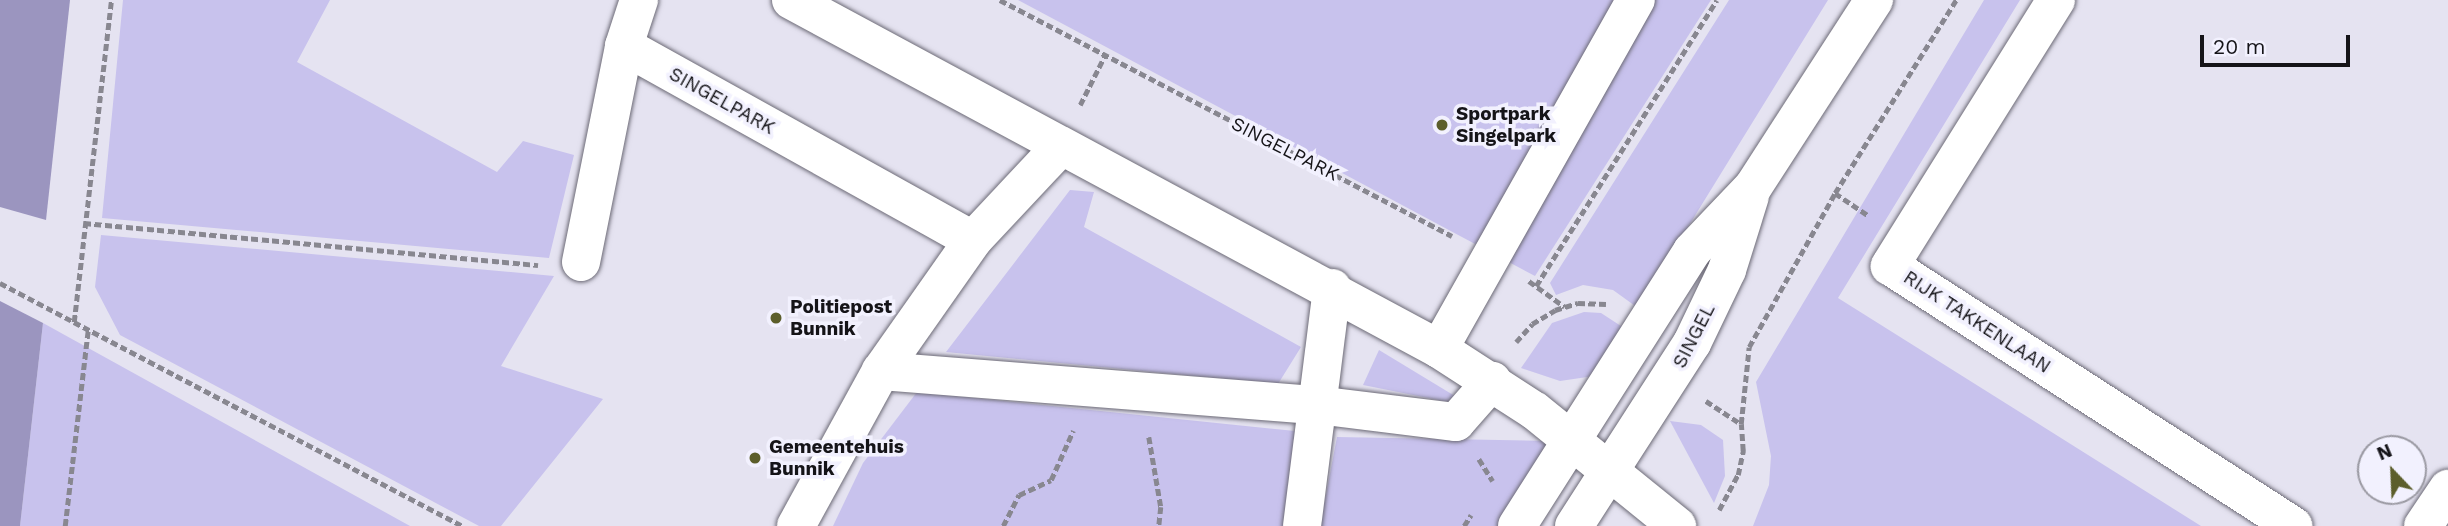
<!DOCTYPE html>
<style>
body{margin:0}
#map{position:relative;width:2448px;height:526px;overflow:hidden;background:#e5e3f1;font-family:"Work Sans",sans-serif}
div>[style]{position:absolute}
.green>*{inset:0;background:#c8c2ed}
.water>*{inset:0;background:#9b95bf}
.path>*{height:4.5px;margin-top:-2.25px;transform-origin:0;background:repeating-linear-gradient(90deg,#888790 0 7px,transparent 0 10.5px)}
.roads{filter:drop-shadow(0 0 2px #6c6a76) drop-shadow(0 0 2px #6c6a76)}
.minor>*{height:38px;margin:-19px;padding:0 19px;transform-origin:19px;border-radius:19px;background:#fff}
.dots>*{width:19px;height:19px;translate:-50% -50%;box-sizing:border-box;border:4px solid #f2f1fe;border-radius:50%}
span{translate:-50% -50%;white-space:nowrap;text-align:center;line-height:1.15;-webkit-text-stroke:7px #f2f1fe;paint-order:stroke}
.street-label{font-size:19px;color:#151418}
.poi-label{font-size:19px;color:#151418;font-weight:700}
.left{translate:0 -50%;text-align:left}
.north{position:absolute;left:2357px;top:435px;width:70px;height:70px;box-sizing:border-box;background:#f2f1fe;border:2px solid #9a99a2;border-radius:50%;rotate:337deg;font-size:19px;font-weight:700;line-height:28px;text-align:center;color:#151418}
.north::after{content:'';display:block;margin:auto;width:24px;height:32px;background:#5c5e2b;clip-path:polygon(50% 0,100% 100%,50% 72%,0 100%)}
.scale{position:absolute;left:2200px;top:35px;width:150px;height:32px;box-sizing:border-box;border:4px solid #151418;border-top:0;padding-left:9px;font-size:21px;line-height:24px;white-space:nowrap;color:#151418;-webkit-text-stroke:5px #f2f1fe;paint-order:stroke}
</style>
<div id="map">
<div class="green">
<div style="clip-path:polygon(123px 0,330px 0,297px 62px,497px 172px,523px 141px,574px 155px,549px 258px,102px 218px)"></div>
<div style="clip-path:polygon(1018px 0,1711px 0,1535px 276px)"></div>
<div style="clip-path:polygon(1729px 0,1828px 0,1638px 308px,1613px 290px,1583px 285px,1556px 295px,1550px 283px)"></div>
<div style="clip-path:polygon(1984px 0,2020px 0,1838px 298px,2201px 526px,1753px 526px,1769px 485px,1771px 456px,1756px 382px)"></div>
<div style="clip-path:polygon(1070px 190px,1094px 192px,1084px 227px,1301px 347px,1278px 384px,946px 352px)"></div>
<div style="clip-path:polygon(101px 235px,554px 276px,501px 366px,603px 399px,501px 526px,479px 526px,120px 335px,95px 287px)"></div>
<div style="clip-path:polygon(1584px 312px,1601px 313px,1624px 328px,1594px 376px,1560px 381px,1521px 368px,1552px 323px)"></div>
<div style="clip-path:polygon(43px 323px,410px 526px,20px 526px)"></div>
<div style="clip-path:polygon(1379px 350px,1473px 407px,1363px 385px)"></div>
<div style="clip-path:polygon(917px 392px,1295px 431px,1283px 526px,833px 526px,863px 463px)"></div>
<div style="clip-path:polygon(1670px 421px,1701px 425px,1723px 440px,1725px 476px,1714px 503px)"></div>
<div style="clip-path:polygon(1337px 437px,1555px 441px,1503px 526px,1320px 526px)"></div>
</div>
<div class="water">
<div style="clip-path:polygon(0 0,70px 0,46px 220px,0 207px)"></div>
<div style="clip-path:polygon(0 301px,43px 323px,20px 526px,0 526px)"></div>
</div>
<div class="path">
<div style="left:1000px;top:0;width:510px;rotate:27.57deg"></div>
<div style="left:1080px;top:105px;width:56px;rotate:-63.4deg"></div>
<div style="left:1835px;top:193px;width:41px;rotate:34.1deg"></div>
<div style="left:84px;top:223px;width:456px;rotate:5.3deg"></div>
<div style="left:1529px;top:281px;width:44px;rotate:35.8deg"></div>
<div style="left:0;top:283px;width:84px;rotate:27.8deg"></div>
<div style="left:74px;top:322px;width:324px;rotate:-83.4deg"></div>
<div style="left:1536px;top:286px;width:338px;rotate:-57.7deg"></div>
<div style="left:74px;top:322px;width:439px;rotate:27.7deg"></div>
<div style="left:1516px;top:342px;width:24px;rotate:-48deg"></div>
<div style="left:1532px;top:324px;width:27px;rotate:-31deg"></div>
<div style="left:1555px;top:310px;width:24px;rotate:-17deg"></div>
<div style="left:1578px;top:303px;width:28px;rotate:2deg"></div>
<div style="left:1706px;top:401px;width:42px;rotate:33.3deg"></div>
<div style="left:1149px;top:437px;width:71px;rotate:80.3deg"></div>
<div style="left:1161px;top:507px;width:19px;rotate:96deg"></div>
<div style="left:1479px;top:459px;width:26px;rotate:58deg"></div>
<div style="left:1719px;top:510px;width:40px;rotate:-62deg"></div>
<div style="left:1738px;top:475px;width:25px;rotate:-78deg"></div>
<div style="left:1743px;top:451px;width:27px;rotate:-94deg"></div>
<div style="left:1741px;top:424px;width:77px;rotate:-84.1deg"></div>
<div style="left:1749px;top:347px;width:176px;rotate:-60.8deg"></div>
<div style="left:1835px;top:193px;width:228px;rotate:-57.9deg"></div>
<div style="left:65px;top:526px;width:197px;rotate:-83.3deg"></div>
<div style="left:1003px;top:526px;width:35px;rotate:-63deg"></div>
<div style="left:1019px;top:495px;width:35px;rotate:-25deg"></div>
<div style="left:1051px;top:480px;width:54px;rotate:-65.8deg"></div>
<div style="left:1464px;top:526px;width:13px;rotate:-58deg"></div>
</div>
<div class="roads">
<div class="minor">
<div style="left:639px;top:0;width:48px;rotate:108.1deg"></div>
<div style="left:624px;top:46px;width:399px;rotate:29.1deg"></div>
<div style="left:791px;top:0;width:736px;rotate:28.31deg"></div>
<div style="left:1439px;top:349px;width:114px;rotate:32.9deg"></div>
<div style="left:1535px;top:411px;width:183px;rotate:39deg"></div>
<div style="left:2056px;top:0;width:314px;rotate:122deg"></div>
<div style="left:1890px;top:266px;width:480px;rotate:32.8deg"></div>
<div style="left:581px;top:262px;width:220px;rotate:-78.7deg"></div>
<div style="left:1439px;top:349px;width:401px;rotate:-60.6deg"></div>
<div style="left:881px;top:371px;width:437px;rotate:4.5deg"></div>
<div style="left:1317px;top:405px;width:140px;rotate:7deg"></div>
<div style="left:1456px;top:422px;width:55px;rotate:-48.7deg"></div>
<div style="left:796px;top:526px;width:177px;rotate:-61.3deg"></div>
<div style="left:881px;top:371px;width:160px;rotate:-54.9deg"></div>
<div style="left:973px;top:240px;width:127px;rotate:-46.9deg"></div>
<div style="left:1302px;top:526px;width:240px;rotate:-82.8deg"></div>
<div style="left:1517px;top:526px;width:326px;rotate:-57.5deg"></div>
<div style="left:1692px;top:251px;width:88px;rotate:-46.4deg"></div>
<div style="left:1753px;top:187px;width:223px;rotate:-57.1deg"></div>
<div style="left:1574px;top:526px;width:218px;rotate:-57.2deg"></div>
<div style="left:1692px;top:343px;width:81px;rotate:-64.4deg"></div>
<div style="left:1727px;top:270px;width:77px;rotate:-72.7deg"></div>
<div style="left:2423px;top:526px;width:45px;rotate:-56deg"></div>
</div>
</div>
<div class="dots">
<div style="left:1442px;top:125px;background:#5c5e2b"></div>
<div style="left:776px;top:318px;background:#5c5e2b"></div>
<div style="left:755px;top:458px;background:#5c5e2b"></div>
</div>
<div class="street-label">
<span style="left:722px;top:101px;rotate:29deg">SINGELPARK</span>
<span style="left:1285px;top:149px;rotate:27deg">SINGELPARK</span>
<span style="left:1977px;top:322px;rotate:33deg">RIJK TAKKENLAAN</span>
<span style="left:1694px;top:336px;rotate:-63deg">SINGEL</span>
</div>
<div class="poi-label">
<span class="left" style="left:1456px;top:125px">Sportpark<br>Singelpark</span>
<span class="left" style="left:790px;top:318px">Politiepost<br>Bunnik</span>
<span class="left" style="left:769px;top:458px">Gemeentehuis<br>Bunnik</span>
</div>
<div class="north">N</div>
<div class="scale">20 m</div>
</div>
